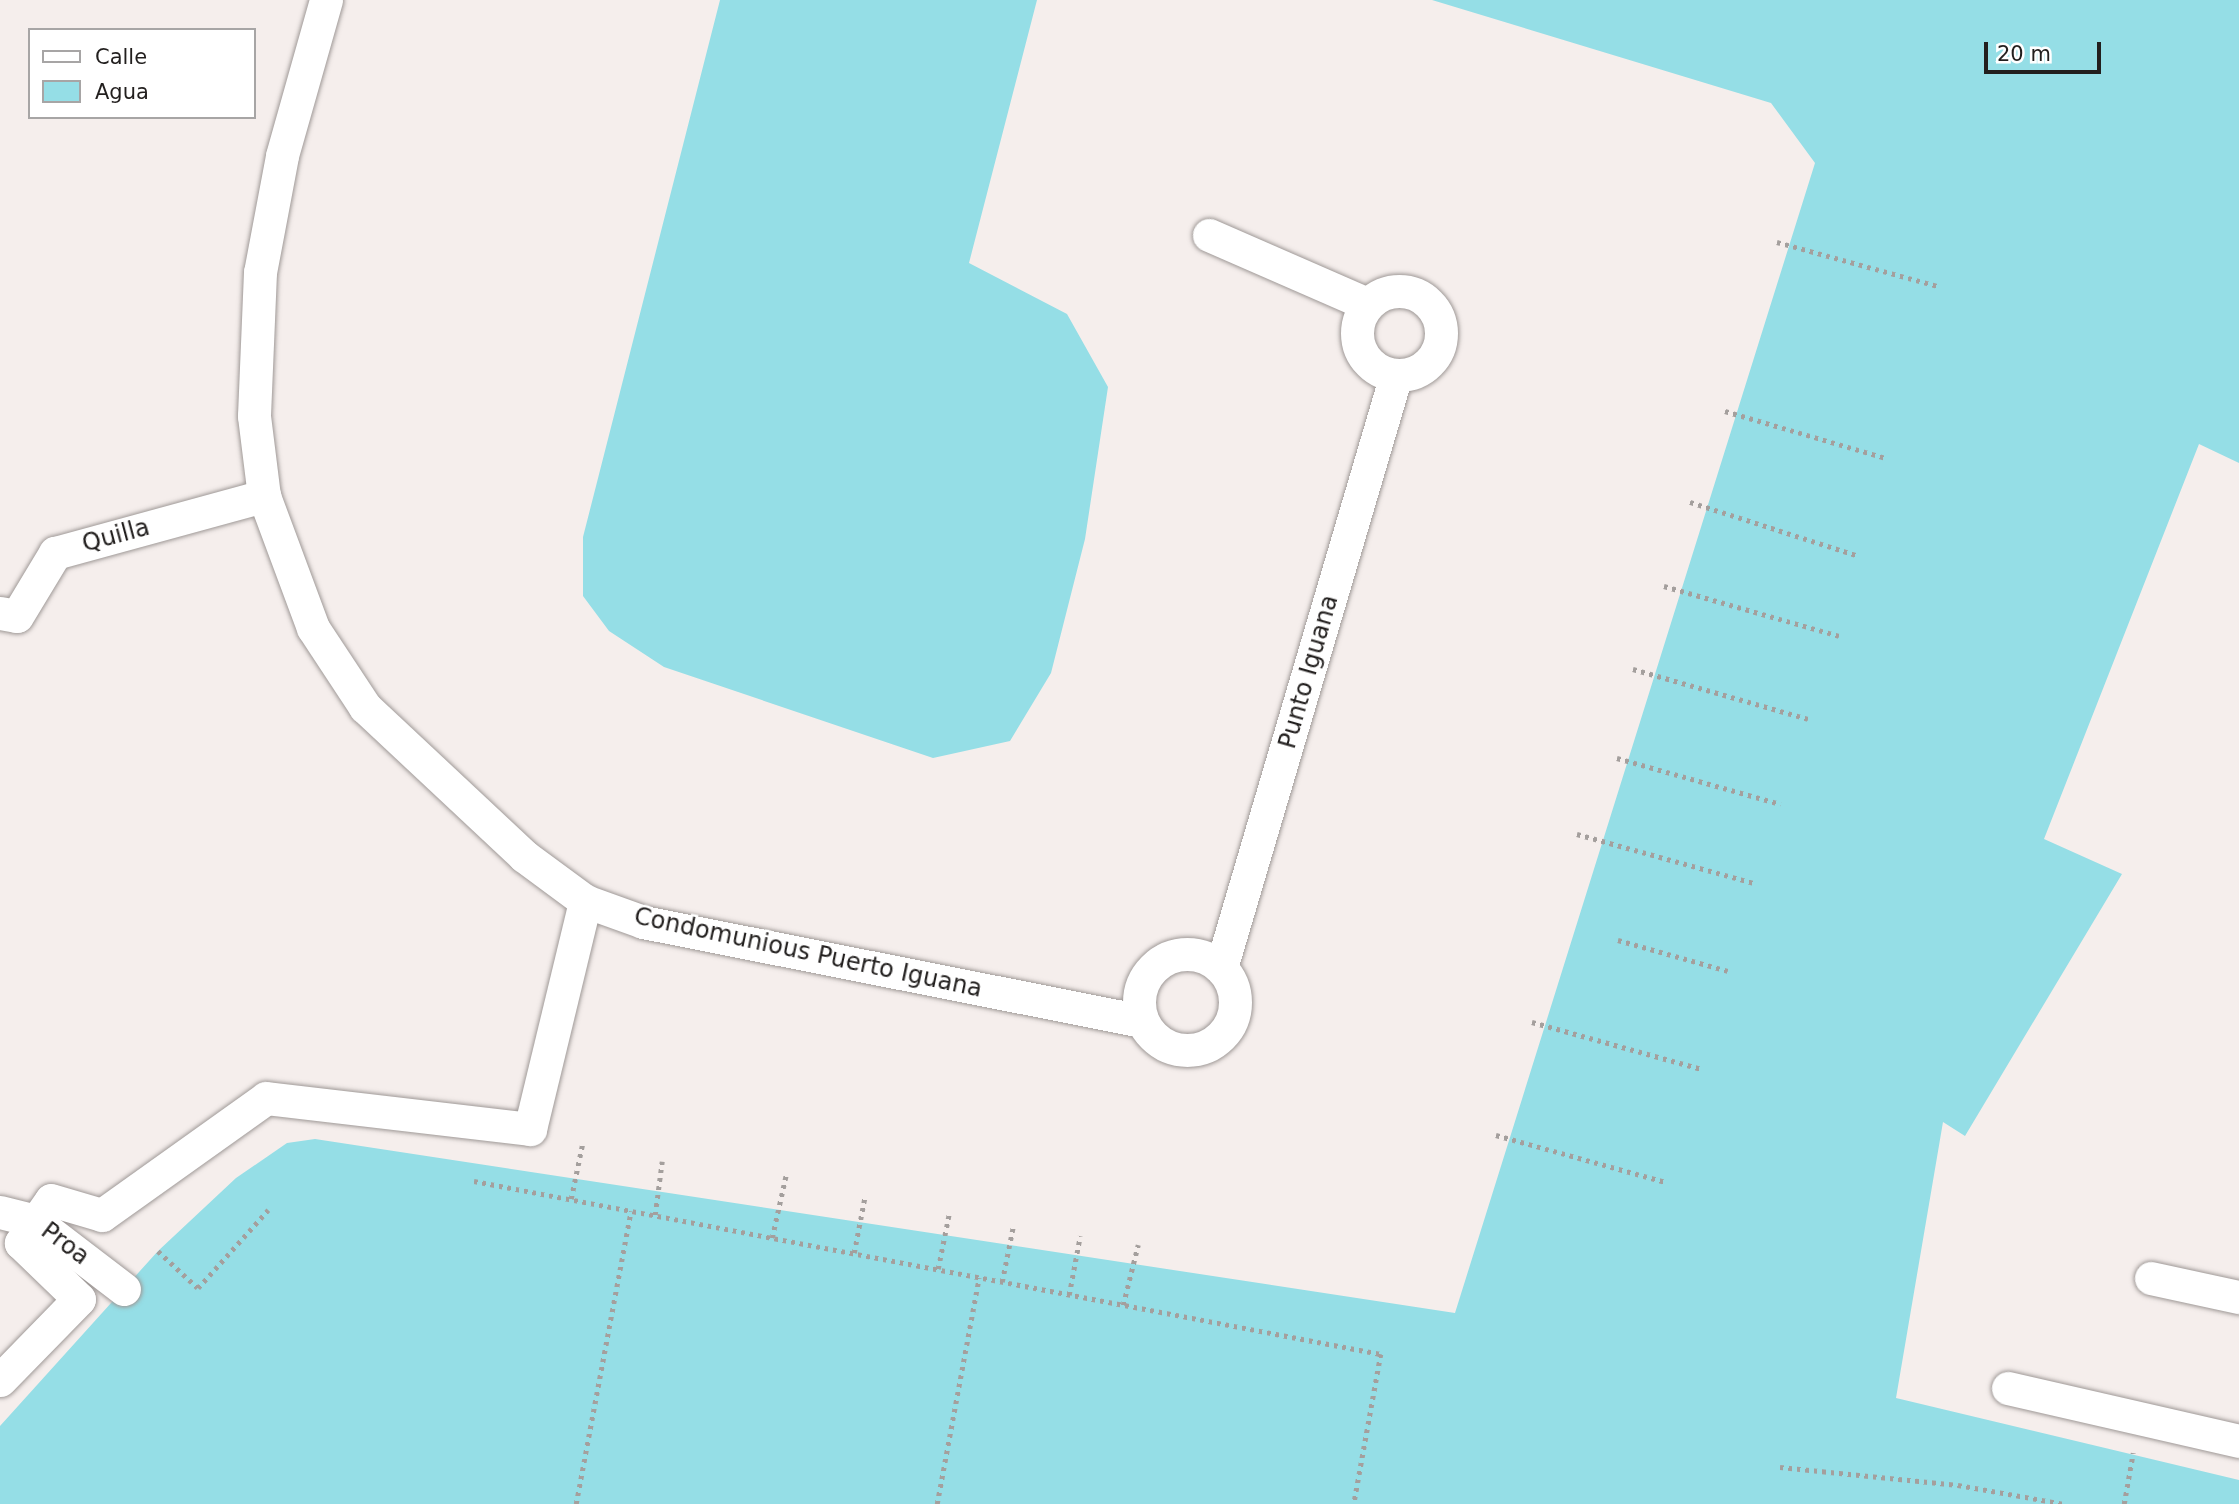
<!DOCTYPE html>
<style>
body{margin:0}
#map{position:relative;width:2239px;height:1504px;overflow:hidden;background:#f5eeec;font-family:"DejaVu Sans",sans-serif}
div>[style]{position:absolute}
.water>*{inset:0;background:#95dee6}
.path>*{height:4.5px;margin-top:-2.25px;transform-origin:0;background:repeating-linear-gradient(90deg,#a49f9d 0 3.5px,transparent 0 8.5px)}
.roads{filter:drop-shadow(0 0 2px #9f9997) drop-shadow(0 0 2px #9f9997)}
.street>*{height:33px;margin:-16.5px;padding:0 16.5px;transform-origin:16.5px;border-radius:16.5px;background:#fff}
.street>.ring{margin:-16.5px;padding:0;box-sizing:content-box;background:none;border:33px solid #fff;border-radius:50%}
span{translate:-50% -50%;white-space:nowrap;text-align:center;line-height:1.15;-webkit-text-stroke:5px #fff;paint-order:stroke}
.street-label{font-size:24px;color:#221f1e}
.legend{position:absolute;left:28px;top:28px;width:228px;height:91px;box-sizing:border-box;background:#fff;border:2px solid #a7a5a5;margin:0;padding:9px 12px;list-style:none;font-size:21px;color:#221f1e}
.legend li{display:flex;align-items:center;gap:14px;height:35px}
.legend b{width:35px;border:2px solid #a7a5a5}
.scale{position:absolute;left:1984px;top:42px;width:117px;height:32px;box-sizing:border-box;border:4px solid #221f1e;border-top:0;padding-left:9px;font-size:21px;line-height:24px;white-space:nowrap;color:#221f1e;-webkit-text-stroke:5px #fff;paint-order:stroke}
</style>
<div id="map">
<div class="water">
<div style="clip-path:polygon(720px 0,1037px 0,969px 263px,1067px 314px,1108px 387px,1085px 539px,1051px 673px,1010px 741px,933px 758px,664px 667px,609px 631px,583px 596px,583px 537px)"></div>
<div style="clip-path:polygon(1432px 0,2239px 0,2239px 463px,2199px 444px,2044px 839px,2122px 874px,1965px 1136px,1943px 1122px,1896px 1398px,2239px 1480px,2239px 1504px,0 1504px,0 1426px,158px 1251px,236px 1178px,287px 1143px,315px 1139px,1455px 1313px,1815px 163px,1771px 103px)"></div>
</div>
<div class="path">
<div style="left:1777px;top:242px;width:167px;rotate:15.3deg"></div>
<div style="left:1725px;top:411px;width:168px;rotate:16.3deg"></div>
<div style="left:1690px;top:502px;width:177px;rotate:17.7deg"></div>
<div style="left:1664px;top:586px;width:182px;rotate:15.9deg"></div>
<div style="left:1633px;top:669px;width:182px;rotate:15.9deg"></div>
<div style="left:1617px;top:758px;width:170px;rotate:15.7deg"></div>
<div style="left:1577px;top:834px;width:184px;rotate:15.5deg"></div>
<div style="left:1618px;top:940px;width:114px;rotate:15.7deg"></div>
<div style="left:1532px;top:1022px;width:176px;rotate:15.5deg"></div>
<div style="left:1496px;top:1135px;width:175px;rotate:15.5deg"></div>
<div style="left:474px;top:1181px;width:923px;rotate:10.8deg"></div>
<div style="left:1381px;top:1354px;width:152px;rotate:100.2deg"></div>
<div style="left:571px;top:1199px;width:59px;rotate:-78.3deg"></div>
<div style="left:655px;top:1215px;width:54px;rotate:-82.6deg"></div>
<div style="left:772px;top:1238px;width:65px;rotate:-77.5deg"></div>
<div style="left:158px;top:1251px;width:54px;rotate:42.8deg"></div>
<div style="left:198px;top:1288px;width:105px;rotate:-48.1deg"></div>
<div style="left:854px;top:1253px;width:58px;rotate:-79.1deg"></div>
<div style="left:938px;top:1269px;width:56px;rotate:-78.7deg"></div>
<div style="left:1002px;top:1282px;width:56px;rotate:-78.7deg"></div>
<div style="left:1069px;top:1295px;width:60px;rotate:-79.4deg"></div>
<div style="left:1123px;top:1305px;width:62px;rotate:-76deg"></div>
<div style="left:1780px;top:1467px;width:179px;rotate:5.8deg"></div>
<div style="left:1958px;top:1485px;width:109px;rotate:10.1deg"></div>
<div style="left:576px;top:1504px;width:298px;rotate:-79.4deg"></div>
<div style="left:937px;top:1504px;width:230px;rotate:-79.5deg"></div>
<div style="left:2124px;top:1504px;width:52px;rotate:-80deg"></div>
</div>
<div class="roads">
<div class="street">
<div style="left:326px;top:0;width:162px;rotate:105.8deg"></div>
<div style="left:282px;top:156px;width:118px;rotate:100.7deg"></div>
<div style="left:260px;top:272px;width:144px;rotate:92.4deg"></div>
<div style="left:254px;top:416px;width:81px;rotate:82.9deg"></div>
<div style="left:264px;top:496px;width:141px;rotate:69.6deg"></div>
<div style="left:313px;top:628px;width:95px;rotate:56.6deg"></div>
<div style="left:365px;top:707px;width:218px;rotate:43.1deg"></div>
<div style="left:524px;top:856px;width:76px;rotate:36.4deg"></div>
<div style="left:585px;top:901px;width:62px;rotate:19.9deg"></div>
<div style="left:643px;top:922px;width:509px;rotate:11.22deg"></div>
<div style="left:1209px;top:235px;width:172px;rotate:23.6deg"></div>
<div class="ring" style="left:1357px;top:291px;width:51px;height:51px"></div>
<div style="left:0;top:613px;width:17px;rotate:10deg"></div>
<div style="left:17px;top:616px;width:74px;rotate:-58.9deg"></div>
<div style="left:55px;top:553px;width:217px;rotate:-15.3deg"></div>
<div class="ring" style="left:1139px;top:954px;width:63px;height:63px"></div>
<div style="left:1221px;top:968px;width:618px;rotate:-73.56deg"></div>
<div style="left:0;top:1212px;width:36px;rotate:14deg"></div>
<div style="left:35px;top:1221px;width:112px;rotate:37.4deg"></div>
<div style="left:2151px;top:1278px;width:90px;rotate:12.2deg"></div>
<div style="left:0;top:1380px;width:113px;rotate:-45.7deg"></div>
<div style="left:79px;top:1299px;width:81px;rotate:-136deg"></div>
<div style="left:21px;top:1243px;width:52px;rotate:-55.1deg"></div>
<div style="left:51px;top:1200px;width:53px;rotate:16.4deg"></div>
<div style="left:102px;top:1215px;width:201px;rotate:-35.5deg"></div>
<div style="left:266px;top:1098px;width:266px;rotate:6.7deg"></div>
<div style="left:530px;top:1129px;width:235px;rotate:-76.4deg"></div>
<div style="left:2008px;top:1388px;width:237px;rotate:12.9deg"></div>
</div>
</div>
<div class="street-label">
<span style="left:116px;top:536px;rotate:-15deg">Quilla</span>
<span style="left:1309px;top:672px;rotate:-74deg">Punto Iguana</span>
<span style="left:808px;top:953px;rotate:12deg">Condomunious Puerto Iguana</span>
<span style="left:65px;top:1244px;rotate:37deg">Proa</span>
</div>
<ul class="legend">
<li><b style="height:9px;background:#fff"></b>Calle</li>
<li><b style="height:19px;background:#95dee6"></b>Agua</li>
</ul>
<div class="scale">20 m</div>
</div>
